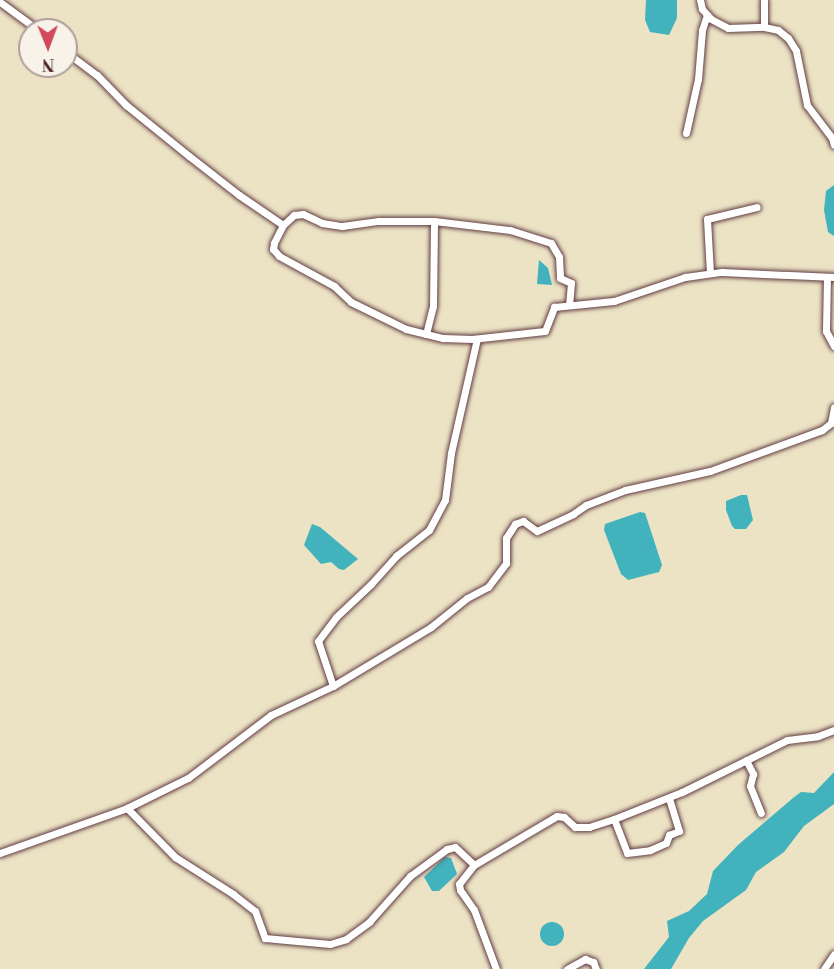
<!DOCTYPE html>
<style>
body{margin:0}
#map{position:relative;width:834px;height:969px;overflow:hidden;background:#ece3c5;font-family:"Libre Bodoni",serif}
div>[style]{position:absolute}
.water>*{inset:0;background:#42b2bd}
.round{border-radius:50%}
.roads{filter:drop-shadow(0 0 2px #623c42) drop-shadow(0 0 2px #623c42)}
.minor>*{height:7px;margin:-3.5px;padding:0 3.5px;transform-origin:3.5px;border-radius:3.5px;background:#fff}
span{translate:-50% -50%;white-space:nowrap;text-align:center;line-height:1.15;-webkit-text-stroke:4.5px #f7f3e8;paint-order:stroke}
.north{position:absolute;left:18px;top:18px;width:60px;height:60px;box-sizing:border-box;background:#f7f3e8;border:2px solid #b29e9c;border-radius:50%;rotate:179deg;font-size:16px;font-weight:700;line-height:24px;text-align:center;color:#4a1f2b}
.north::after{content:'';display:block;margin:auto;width:21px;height:27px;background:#d1495b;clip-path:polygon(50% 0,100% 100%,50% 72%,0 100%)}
</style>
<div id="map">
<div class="water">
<div style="clip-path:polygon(646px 0,677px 0,677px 18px,669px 35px,650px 32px,645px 20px)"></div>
<div style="clip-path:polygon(834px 185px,834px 236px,828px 232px,824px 210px,826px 191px)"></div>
<div style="clip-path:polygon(539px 260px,548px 268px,552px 285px,537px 284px)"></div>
<div style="clip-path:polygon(741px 495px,747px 495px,753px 520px,746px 529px,735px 529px,732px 526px,726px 510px,726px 501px)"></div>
<div style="clip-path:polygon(640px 512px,645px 513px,662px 565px,659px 572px,628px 580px,621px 574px,604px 530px,605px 524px)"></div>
<div style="clip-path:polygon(312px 524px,320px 527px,358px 559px,344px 570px,339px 569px,331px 562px,321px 564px,304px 545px)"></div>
<div style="clip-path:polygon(834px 772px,834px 804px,804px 826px,784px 852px,756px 872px,746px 890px,703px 921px,689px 938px,671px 969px,644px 969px,669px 937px,667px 921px,689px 911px,707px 894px,713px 871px,738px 845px,793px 798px,801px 792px,814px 793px)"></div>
<div style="clip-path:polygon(445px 857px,451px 858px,457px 874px,439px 891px,432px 891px,424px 877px)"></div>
<div class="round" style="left:540px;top:922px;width:24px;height:24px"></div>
</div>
<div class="roads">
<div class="minor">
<div style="left:700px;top:0;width:9px;rotate:77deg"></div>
<div style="left:702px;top:9px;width:13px;rotate:48deg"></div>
<div style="left:711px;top:19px;width:19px;rotate:28deg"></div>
<div style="left:728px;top:28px;width:36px;rotate:-2deg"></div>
<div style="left:764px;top:27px;width:14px;rotate:12deg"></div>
<div style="left:778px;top:30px;width:13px;rotate:39deg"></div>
<div style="left:788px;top:38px;width:15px;rotate:58deg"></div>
<div style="left:796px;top:51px;width:55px;rotate:78.5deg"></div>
<div style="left:807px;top:105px;width:41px;rotate:52.9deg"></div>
<div style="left:832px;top:138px;width:7px;rotate:74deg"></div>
<div style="left:0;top:2px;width:47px;rotate:36.4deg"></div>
<div style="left:764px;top:27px;width:27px;rotate:-90deg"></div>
<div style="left:66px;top:52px;width:39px;rotate:37deg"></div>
<div style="left:97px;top:75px;width:42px;rotate:46deg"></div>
<div style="left:126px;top:105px;width:81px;rotate:39deg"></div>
<div style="left:189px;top:156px;width:63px;rotate:38deg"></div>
<div style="left:239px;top:195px;width:53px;rotate:34.3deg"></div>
<div style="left:283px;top:225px;width:20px;rotate:117deg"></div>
<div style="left:274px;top:243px;width:6px;rotate:99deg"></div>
<div style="left:273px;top:249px;width:9px;rotate:49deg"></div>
<div style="left:279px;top:256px;width:63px;rotate:28.6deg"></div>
<div style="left:334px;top:286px;width:23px;rotate:43deg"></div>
<div style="left:351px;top:302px;width:61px;rotate:26.1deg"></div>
<div style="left:406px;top:329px;width:38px;rotate:14deg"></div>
<div style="left:443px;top:338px;width:29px;rotate:2deg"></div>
<div style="left:472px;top:339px;width:73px;rotate:-6.3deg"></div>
<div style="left:545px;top:331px;width:26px;rotate:-69deg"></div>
<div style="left:554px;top:307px;width:60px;rotate:-5.7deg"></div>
<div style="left:614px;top:301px;width:75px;rotate:-18.7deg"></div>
<div style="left:685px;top:277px;width:37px;rotate:-8deg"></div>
<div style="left:722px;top:272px;width:112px;rotate:2.6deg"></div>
<div style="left:686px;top:133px;width:55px;rotate:-77.5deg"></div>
<div style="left:698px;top:79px;width:49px;rotate:-85.3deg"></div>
<div style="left:702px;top:30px;width:16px;rotate:-72deg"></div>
<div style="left:283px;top:225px;width:15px;rotate:-42deg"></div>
<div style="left:294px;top:215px;width:9px;rotate:-6deg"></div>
<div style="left:303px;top:214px;width:21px;rotate:25deg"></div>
<div style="left:322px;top:223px;width:20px;rotate:9deg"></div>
<div style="left:342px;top:226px;width:37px;rotate:-8deg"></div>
<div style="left:379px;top:221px;width:55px"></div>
<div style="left:710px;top:273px;width:54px;rotate:-93.2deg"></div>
<div style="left:707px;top:219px;width:51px;rotate:-13.5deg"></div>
<div style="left:827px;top:277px;width:54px;rotate:91.1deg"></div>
<div style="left:826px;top:331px;width:17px;rotate:62deg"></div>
<div style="left:426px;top:334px;width:29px;rotate:-76deg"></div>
<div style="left:433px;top:306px;width:85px;rotate:-89.3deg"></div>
<div style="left:434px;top:221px;width:77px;rotate:6.8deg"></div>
<div style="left:510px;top:230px;width:43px;rotate:17.6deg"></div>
<div style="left:551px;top:243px;width:16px;rotate:60deg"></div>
<div style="left:559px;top:257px;width:21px;rotate:87deg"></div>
<div style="left:560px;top:278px;width:12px;rotate:24deg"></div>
<div style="left:571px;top:283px;width:22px;rotate:95deg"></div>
<div style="left:333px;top:686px;width:114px;rotate:-31deg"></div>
<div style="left:431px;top:627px;width:46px;rotate:-38.9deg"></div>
<div style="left:467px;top:598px;width:24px;rotate:-28deg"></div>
<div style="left:488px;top:587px;width:30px;rotate:-53deg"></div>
<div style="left:506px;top:563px;width:25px;rotate:-90deg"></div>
<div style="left:506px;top:538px;width:17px;rotate:-57deg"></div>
<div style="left:515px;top:524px;width:9px;rotate:-21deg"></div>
<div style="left:523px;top:521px;width:17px;rotate:36deg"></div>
<div style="left:537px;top:531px;width:40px;rotate:-25deg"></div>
<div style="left:573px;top:514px;width:16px;rotate:-35deg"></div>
<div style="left:586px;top:505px;width:42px;rotate:-21deg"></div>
<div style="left:625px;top:490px;width:87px;rotate:-12.6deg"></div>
<div style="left:710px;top:471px;width:119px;rotate:-20.1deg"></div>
<div style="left:822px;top:430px;width:11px;rotate:-38deg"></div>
<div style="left:831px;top:423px;width:16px;rotate:-79deg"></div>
<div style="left:746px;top:760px;width:16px;rotate:63deg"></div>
<div style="left:753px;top:774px;width:12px;rotate:104deg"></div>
<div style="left:750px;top:786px;width:29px;rotate:68deg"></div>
<div style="left:127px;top:808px;width:69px;rotate:45.6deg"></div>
<div style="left:175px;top:857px;width:69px;rotate:32.5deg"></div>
<div style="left:233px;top:894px;width:28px;rotate:38deg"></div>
<div style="left:255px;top:911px;width:29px;rotate:70deg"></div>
<div style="left:265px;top:938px;width:65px;rotate:5.3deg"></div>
<div style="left:330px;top:944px;width:17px;rotate:-17deg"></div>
<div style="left:346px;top:939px;width:29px;rotate:-36deg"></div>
<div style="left:369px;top:922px;width:62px;rotate:-48.3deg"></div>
<div style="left:410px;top:876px;width:46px;rotate:-36.1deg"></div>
<div style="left:447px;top:849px;width:8px;rotate:-14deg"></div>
<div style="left:455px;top:847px;width:26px;rotate:43deg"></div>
<div style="left:614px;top:819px;width:36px;rotate:69deg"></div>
<div style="left:627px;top:853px;width:23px;rotate:-7deg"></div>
<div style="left:650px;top:850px;width:17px;rotate:-24deg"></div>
<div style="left:666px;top:843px;width:9px;rotate:-69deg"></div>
<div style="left:669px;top:835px;width:11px;rotate:-22deg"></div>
<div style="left:679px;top:831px;width:34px;rotate:-107deg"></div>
<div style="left:0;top:853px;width:135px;rotate:-19.5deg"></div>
<div style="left:127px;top:808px;width:68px;rotate:-26.2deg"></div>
<div style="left:188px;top:778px;width:104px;rotate:-37.2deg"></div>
<div style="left:271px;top:715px;width:68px;rotate:-25.1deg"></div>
<div style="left:333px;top:686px;width:47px;rotate:-108.4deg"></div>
<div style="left:318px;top:641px;width:30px;rotate:-53deg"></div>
<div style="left:336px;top:617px;width:48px;rotate:-43.3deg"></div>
<div style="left:371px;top:584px;width:38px;rotate:-48deg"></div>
<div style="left:396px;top:556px;width:42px;rotate:-38.2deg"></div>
<div style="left:429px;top:530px;width:34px;rotate:-62deg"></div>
<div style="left:445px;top:500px;width:47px;rotate:-82.7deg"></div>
<div style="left:451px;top:453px;width:117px;rotate:-77.2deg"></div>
<div style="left:496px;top:969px;width:63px;rotate:-110.4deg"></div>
<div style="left:474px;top:910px;width:24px;rotate:-125deg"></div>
<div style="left:460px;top:890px;width:6px;rotate:-99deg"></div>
<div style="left:459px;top:884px;width:24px;rotate:-52deg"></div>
<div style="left:474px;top:865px;width:96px;rotate:-30.6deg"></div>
<div style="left:557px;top:816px;width:7px;rotate:8deg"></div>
<div style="left:564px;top:817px;width:15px;rotate:42deg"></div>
<div style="left:575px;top:827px;width:14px"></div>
<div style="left:589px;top:827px;width:26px;rotate:-18deg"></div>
<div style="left:614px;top:819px;width:73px;rotate:-21.7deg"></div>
<div style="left:682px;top:792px;width:117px;rotate:-26.3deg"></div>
<div style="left:787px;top:740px;width:31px;rotate:-7deg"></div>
<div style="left:818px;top:736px;width:17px;rotate:-21deg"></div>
<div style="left:567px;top:969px;width:21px;rotate:-29deg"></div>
<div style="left:585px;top:959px;width:9px;rotate:21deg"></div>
<div style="left:593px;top:962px;width:8px;rotate:67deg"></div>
<div style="left:824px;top:969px;width:18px;rotate:-56deg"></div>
</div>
</div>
<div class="north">N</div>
</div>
